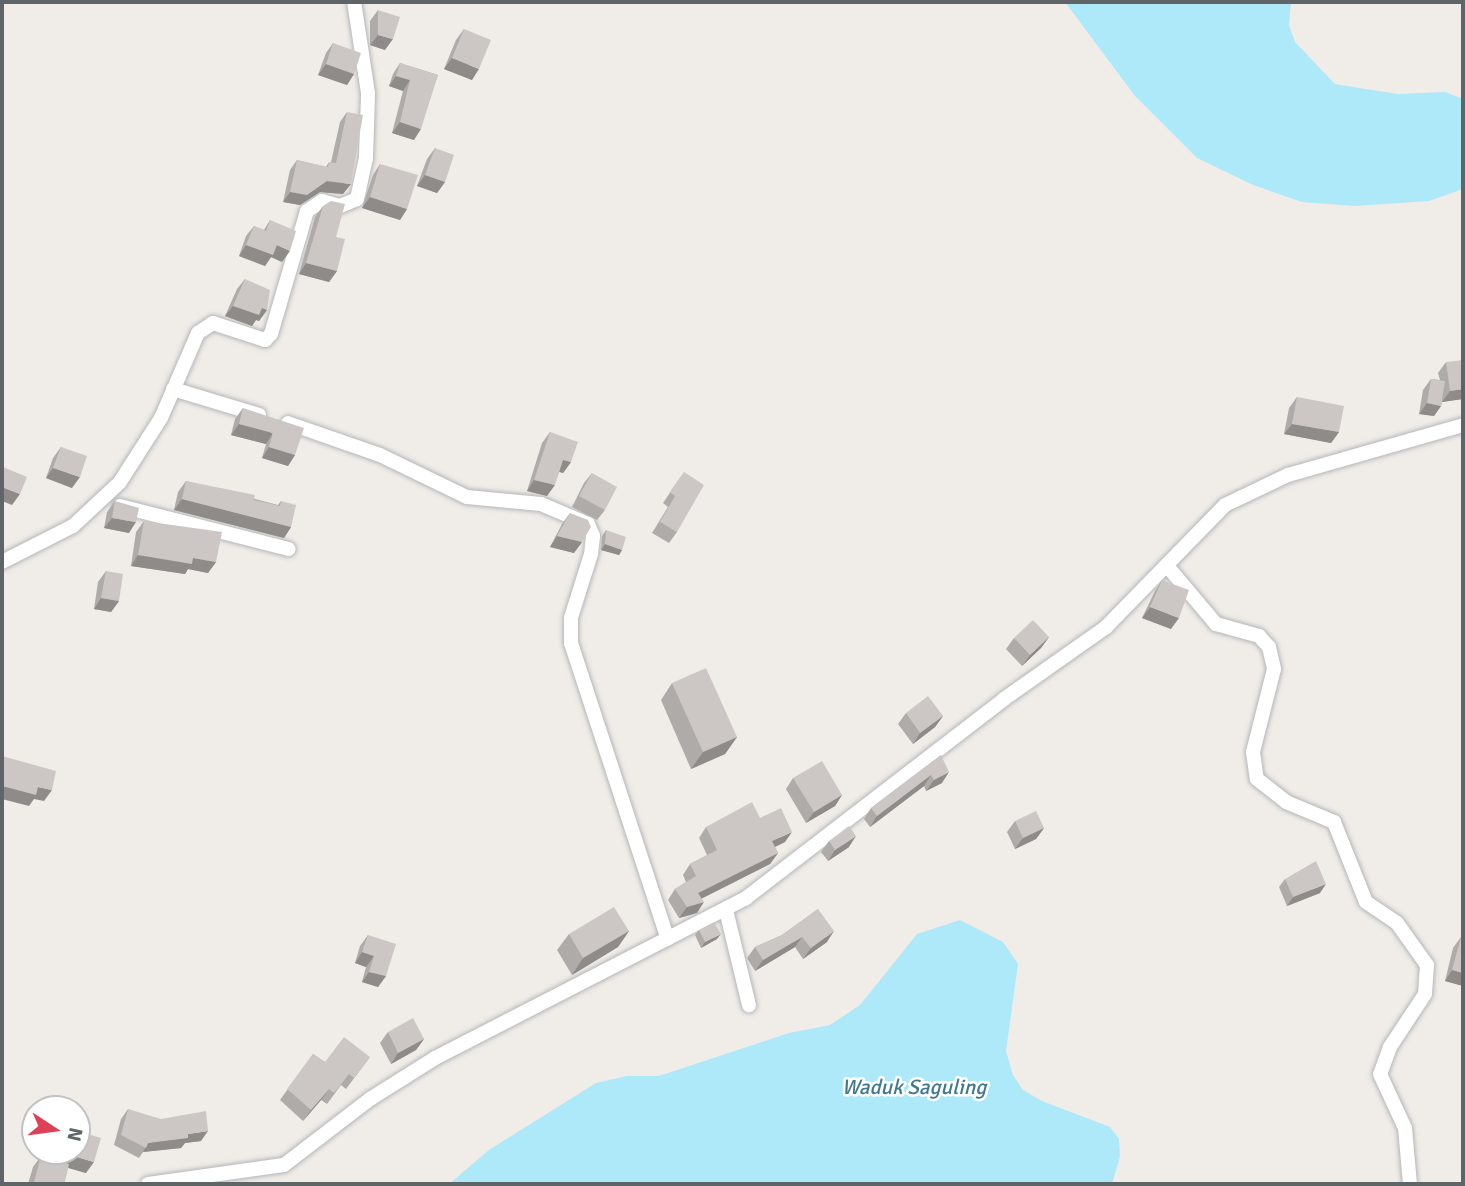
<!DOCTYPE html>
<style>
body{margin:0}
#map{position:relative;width:1465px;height:1186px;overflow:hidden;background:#f0ece8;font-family:Signika,sans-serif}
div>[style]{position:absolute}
.water>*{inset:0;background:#aee9f9}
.roads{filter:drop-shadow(0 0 2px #b3b6b9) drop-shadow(0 0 2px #b3b6b9)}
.street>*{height:14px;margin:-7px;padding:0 7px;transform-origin:7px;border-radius:7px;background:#fff}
.wall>*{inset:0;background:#afaba9}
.shaded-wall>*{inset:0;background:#8f8b89}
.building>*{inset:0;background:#ccc7c4}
span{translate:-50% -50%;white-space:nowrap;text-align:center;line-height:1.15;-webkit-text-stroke:5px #fff;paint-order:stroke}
.water-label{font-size:21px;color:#417991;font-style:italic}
.frame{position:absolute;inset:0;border:4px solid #5f6467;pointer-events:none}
.north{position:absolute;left:21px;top:1095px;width:70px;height:70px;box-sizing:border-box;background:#fff;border:2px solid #bfc1c2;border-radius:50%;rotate:103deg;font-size:19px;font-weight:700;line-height:28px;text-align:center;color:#5f6467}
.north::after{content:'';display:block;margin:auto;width:24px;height:32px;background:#de4056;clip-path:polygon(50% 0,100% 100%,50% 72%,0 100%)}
</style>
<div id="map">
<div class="water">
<div style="clip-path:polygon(1065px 2px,1291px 2px,1289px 25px,1295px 42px,1335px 84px,1398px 94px,1445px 92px,1463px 99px,1463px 189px,1429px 201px,1355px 206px,1302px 202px,1253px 185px,1197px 158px,1135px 96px)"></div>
<div style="clip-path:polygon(960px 920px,1003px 942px,1018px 964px,1006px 1051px,1013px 1075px,1023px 1090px,1042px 1101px,1110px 1127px,1119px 1139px,1120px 1157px,1112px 1184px,449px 1184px,489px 1150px,596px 1083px,627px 1076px,659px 1076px,789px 1033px,830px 1025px,860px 1005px,917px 934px)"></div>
</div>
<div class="roads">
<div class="street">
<div style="left:173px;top:389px;width:90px;rotate:16.8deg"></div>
<div style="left:288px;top:423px;width:97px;rotate:19.2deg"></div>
<div style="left:380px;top:455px;width:97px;rotate:25.8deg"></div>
<div style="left:467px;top:497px;width:74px;rotate:5.4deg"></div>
<div style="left:541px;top:504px;width:51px;rotate:23.1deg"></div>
<div style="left:588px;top:524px;width:13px;rotate:67deg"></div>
<div style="left:593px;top:536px;width:18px;rotate:96deg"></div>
<div style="left:591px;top:554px;width:67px;rotate:107.4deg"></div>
<div style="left:571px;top:618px;width:25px;rotate:90deg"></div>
<div style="left:571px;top:643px;width:311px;rotate:71.9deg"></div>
<div style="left:120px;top:506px;width:174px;rotate:14.3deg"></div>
<div style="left:2px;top:562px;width:80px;rotate:-26.9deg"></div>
<div style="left:73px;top:526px;width:64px;rotate:-43.1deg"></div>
<div style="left:120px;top:482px;width:76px;rotate:-57.4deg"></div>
<div style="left:161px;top:418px;width:93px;rotate:-66.5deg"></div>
<div style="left:198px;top:333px;width:18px;rotate:-34deg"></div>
<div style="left:213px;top:323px;width:55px;rotate:18.1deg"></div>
<div style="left:265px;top:340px;width:8px;rotate:-45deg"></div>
<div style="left:271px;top:334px;width:128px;rotate:-73.7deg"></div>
<div style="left:307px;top:211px;width:18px;rotate:-34deg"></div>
<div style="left:322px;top:201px;width:19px;rotate:16deg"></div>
<div style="left:340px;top:206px;width:18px;rotate:-22deg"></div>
<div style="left:357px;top:199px;width:42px;rotate:-77.6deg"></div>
<div style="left:366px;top:158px;width:65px;rotate:-88.2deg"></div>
<div style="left:368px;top:93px;width:92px;rotate:-98.7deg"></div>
<div style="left:1168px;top:567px;width:75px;rotate:49.9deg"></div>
<div style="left:1216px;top:624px;width:45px;rotate:15.6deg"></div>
<div style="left:1259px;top:636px;width:15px;rotate:48deg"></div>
<div style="left:1269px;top:647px;width:23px;rotate:77deg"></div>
<div style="left:1274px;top:669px;width:86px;rotate:104.2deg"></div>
<div style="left:1253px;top:752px;width:27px;rotate:82deg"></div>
<div style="left:1257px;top:779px;width:37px;rotate:38deg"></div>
<div style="left:1286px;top:802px;width:52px;rotate:22.6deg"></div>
<div style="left:1334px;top:822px;width:86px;rotate:68.2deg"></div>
<div style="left:1366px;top:902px;width:37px;rotate:34deg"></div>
<div style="left:1397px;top:923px;width:52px;rotate:54.5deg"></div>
<div style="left:1427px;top:965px;width:29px;rotate:94deg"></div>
<div style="left:1425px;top:994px;width:64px;rotate:123.4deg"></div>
<div style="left:1390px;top:1047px;width:29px;rotate:110deg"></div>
<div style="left:1380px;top:1074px;width:60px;rotate:65.2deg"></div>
<div style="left:1405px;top:1128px;width:56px;rotate:84.9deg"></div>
<div style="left:726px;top:910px;width:98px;rotate:76.4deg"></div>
<div style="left:148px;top:1184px;width:137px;rotate:-8deg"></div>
<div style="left:284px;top:1165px;width:108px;rotate:-37.5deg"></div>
<div style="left:370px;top:1099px;width:77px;rotate:-32.2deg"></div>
<div style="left:435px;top:1058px;width:350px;rotate:-27.2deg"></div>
<div style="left:746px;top:898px;width:326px;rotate:-37.6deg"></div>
<div style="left:1004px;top:699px;width:125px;rotate:-35.2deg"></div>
<div style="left:1106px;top:627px;width:170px;rotate:-45.7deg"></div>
<div style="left:1225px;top:505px;width:70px;rotate:-25.5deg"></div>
<div style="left:1288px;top:475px;width:182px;rotate:-15.9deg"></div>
</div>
</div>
<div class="wall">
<div style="clip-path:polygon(378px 10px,385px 50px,370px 45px,370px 21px)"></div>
<div style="clip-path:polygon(464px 29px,472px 80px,444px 69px,456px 40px)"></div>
<div style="clip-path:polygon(333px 43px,354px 74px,347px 85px,318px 75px,326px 53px)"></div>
<div style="clip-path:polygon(400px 63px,438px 75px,414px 140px,392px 133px,403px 91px,389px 86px,393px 74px)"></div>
<div style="clip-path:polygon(347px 112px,343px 194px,320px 192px,300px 205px,283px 202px,290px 170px,297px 160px,326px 167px,329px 162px,331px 162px,340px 122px)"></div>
<div style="clip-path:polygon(435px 148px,445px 182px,437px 193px,417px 186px,427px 159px)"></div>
<div style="clip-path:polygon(380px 164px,407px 209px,400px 220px,362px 208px,373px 175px)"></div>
<div style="clip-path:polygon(323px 206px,336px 237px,337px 271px,329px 282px,299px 274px,315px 217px)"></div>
<div style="clip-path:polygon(270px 220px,282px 262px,271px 257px,265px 266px,239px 256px,246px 236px,254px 226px,264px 230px)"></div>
<div style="clip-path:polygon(245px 279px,267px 310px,259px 321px,256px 320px,252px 326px,225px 316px,237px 289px)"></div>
<div style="clip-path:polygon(1446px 362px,1463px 399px,1442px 402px,1441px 406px,1434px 416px,1419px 414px,1423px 390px,1431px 379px,1440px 380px,1438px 373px)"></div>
<div style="clip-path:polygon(1297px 397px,1339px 432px,1331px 443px,1284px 434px,1289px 408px)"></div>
<div style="clip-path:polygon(243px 408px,295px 455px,288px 466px,262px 458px,266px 444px,231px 435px,235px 419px)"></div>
<div style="clip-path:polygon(550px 432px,571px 462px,563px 473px,559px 472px,547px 496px,527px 491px,542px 443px)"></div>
<div style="clip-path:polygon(61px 447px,72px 488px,46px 478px,53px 458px)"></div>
<div style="clip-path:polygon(684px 472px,677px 532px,669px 543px,652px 533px,668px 507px,663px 503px)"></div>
<div style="clip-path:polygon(592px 473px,605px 510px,597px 520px,572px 507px,584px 483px)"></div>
<div style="clip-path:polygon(186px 481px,278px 505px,281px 501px,291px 527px,284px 538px,174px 510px,178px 492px)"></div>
<div style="clip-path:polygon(115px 501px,129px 533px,104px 528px,107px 512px)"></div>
<div style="clip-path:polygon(570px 513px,582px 542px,574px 553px,550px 547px,562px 524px)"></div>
<div style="clip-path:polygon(144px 521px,216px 562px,208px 573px,188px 569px,185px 574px,131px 566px,136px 532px)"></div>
<div style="clip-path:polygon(606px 530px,622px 550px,619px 555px,601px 550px,602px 536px)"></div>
<div style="clip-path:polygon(106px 571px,119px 601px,111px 612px,94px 609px,98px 582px)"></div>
<div style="clip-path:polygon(1162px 580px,1171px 629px,1142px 618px,1155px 591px)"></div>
<div style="clip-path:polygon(1049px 637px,1041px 648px,1022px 666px,1006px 649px,1014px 638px)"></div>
<div style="clip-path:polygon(672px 683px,737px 737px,725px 754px,691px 769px,661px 700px)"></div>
<div style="clip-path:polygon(906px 713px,943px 716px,935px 727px,913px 744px,898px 724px)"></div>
<div style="clip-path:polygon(941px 755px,942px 783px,926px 791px,924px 786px,870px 827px,864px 819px,871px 808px)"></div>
<div style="clip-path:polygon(793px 778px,842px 795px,835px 806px,806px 823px,786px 789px)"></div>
<div style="clip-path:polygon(760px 818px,785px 842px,775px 847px,778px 853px,770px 864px,702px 898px,697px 913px,679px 918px,668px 900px,675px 889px,686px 882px,683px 875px,690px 864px,707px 855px,699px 838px,706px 827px)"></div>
<div style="clip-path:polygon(1015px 821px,1044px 828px,1036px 839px,1015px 849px,1007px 832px)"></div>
<div style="clip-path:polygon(829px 841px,849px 847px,828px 861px,821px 852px)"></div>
<div style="clip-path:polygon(1285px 879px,1320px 893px,1287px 906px,1279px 887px)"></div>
<div style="clip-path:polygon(818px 909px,827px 942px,803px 959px,795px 947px,755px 971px,747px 958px,755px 947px,782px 935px)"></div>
<div style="clip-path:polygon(699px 930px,717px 939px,701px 948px,695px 935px)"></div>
<div style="clip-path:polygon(629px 931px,618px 947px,572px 975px,557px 950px,569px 934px)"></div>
<div style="clip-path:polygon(368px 935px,386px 976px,378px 987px,362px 982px,366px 967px,355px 963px,360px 946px)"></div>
<div style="clip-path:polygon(1461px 937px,1463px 986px,1445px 981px,1453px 948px)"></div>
<div style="clip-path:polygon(388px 1032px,424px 1039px,416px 1050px,391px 1064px,380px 1043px)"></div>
<div style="clip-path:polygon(313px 1054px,325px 1062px,370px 1057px,346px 1089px,341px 1085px,327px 1104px,321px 1100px,303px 1121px,280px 1100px)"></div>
<div style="clip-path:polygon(128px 1109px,201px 1141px,185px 1143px,181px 1148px,143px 1152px,139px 1158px,114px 1145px,121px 1119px)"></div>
<div style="clip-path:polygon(59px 1151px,77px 1151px,86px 1173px,68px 1168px,64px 1184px,28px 1184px,33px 1167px,41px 1156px,56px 1160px)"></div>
</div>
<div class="shaded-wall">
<div style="clip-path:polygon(378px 35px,393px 39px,385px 50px,370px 45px)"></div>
<div style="clip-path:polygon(452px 58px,479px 69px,472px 80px,444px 69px)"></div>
<div style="clip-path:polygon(326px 64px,354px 74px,347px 85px,318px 75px)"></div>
<div style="clip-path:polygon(396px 76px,410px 80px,403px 91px,389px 86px)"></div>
<div style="clip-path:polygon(400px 122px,421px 129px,414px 140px,392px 133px)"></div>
<div style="clip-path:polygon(425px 175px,445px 182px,437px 193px,417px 186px)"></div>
<div style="clip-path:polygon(327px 181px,351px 184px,343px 194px,320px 192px,300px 205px,283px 202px,290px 192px)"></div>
<div style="clip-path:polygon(370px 197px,407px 209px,400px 220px,362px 208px)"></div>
<div style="clip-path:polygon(246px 245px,277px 245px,290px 251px,282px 262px,271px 257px,265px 266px,239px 256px)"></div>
<div style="clip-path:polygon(306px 263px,337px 271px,329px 282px,299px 274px)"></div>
<div style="clip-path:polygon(233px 306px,262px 308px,267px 310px,259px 321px,256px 320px,252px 326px,225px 316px)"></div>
<div style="clip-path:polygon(1463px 389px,1463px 399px,1442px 402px,1450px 391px)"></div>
<div style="clip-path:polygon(1427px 403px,1441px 406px,1434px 416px,1419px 414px)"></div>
<div style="clip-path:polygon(239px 424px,273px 433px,266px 444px,231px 435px)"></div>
<div style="clip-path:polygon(1292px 424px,1339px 432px,1331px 443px,1284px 434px)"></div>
<div style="clip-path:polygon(269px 447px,295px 455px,288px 466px,262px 458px)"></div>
<div style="clip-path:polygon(563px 460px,571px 462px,563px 473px,555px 470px)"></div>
<div style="clip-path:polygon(53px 468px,80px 477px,72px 488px,46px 478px)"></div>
<div style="clip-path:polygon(534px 480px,555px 485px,547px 496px,527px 491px)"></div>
<div style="clip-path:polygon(2px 487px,20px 494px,12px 505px,2px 501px)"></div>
<div style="clip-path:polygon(182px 499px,291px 527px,284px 538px,174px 510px)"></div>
<div style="clip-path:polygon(112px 518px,136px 522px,129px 533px,104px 528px)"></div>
<div style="clip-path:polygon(557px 536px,582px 542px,574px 553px,550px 547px)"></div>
<div style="clip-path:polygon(605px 544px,622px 550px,619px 555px,601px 550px)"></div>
<div style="clip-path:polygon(138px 555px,193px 558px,216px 562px,208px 573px,188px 569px,185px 574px,131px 566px)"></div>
<div style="clip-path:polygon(101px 598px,119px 601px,111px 612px,94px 609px)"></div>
<div style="clip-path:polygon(1150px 607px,1179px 618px,1171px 629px,1142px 618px)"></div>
<div style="clip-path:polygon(1049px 637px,1041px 648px,1022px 666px,1030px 655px)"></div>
<div style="clip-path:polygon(943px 716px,935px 727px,913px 744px,920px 733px)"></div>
<div style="clip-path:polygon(737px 737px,725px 754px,691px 769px,703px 752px)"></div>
<div style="clip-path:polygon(949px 772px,942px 783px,926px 791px,934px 780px)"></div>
<div style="clip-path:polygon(931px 775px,924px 786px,870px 827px,877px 816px)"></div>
<div style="clip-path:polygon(2px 786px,38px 787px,52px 790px,44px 801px,34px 799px,29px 806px,2px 799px)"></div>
<div style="clip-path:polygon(842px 795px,835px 806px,806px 823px,814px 812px)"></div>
<div style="clip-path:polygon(1044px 828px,1036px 839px,1015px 849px,1023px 838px)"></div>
<div style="clip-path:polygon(792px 832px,785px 842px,764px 852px,772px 841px)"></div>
<div style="clip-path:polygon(856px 836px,849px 847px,828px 861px,835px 850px)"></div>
<div style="clip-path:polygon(778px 853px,770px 864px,691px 904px,698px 893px)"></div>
<div style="clip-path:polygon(1326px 884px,1320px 893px,1287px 906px,1293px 897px)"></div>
<div style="clip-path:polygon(704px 902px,697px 913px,679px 918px,687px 907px)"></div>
<div style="clip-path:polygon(629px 931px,618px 947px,572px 975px,583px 958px)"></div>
<div style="clip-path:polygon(834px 931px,827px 942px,803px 959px,811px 948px)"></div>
<div style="clip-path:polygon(721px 934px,717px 939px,701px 948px,705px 942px)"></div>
<div style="clip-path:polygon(802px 937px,795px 947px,755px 971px,763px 960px)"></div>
<div style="clip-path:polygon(362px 952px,374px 956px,366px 967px,355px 963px)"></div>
<div style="clip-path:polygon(1452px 970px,1463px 973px,1463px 986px,1445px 981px)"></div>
<div style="clip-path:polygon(369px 972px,386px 976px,378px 987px,362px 982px)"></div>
<div style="clip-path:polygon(424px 1039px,416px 1050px,391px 1064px,398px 1053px)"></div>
<div style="clip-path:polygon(329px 1089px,321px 1100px,303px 1121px,311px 1110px)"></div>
<div style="clip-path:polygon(208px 1131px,201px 1141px,185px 1143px,181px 1148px,143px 1152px,148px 1143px,188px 1134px)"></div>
<div style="clip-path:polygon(63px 1153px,94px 1162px,86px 1173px,55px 1164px)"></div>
</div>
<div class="building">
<div style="clip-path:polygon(378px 10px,400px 17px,393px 39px,378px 35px)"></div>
<div style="clip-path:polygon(464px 29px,491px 40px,479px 69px,452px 58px)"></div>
<div style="clip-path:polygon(333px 43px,361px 53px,354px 74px,326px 64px)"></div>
<div style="clip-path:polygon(400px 63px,438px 75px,421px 129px,400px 122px,410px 80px,396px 76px)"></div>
<div style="clip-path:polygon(347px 112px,363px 115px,351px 184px,327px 181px,307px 195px,290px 192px,297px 160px,328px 167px,329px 162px,336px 163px)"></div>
<div style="clip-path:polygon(435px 148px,454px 155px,445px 182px,425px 175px)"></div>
<div style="clip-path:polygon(380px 164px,418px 175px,407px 209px,370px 197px)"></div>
<div style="clip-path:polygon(331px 201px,345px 204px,336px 237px,345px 239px,337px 271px,306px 263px,323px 206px)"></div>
<div style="clip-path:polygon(270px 220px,296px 231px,290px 251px,277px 245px,273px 255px,246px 245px,254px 226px,266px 231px)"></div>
<div style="clip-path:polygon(245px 279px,270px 290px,267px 310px,262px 308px,259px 315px,233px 306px)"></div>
<div style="clip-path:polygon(1463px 360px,1463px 389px,1450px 391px,1446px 362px)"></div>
<div style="clip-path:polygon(1431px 379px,1445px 381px,1441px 406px,1427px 403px)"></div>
<div style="clip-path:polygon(1297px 397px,1344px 406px,1339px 432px,1292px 424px)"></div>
<div style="clip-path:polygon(243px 408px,304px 428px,295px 455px,269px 447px,273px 433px,239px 424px)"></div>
<div style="clip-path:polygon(550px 432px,578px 442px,571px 462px,563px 460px,555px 485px,534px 480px)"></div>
<div style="clip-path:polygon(61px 447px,87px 456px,80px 477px,53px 468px)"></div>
<div style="clip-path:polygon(3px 467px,27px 477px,20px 494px,2px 487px,2px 471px)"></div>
<div style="clip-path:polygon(684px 472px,704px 485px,677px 532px,660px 522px,675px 496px,670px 492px)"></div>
<div style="clip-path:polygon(592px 473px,617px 487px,605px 510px,579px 496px)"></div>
<div style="clip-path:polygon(186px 481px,255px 495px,254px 500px,280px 506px,281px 501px,296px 505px,291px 527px,182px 499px)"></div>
<div style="clip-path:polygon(115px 501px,139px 508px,136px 522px,112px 518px)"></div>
<div style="clip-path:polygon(570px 513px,588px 520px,591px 527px,582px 542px,557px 536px)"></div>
<div style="clip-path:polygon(144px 521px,222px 532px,216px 562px,193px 558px,192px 564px,138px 555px)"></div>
<div style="clip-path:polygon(606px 530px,626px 537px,622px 550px,605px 544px)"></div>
<div style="clip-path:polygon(106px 571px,123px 574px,119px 601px,101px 598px)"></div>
<div style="clip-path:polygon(1162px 580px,1189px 590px,1179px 618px,1150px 607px)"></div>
<div style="clip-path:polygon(1033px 620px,1049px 637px,1030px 655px,1014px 638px)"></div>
<div style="clip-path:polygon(706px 668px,737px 737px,703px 752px,672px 683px)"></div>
<div style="clip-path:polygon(928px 696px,943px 716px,920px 733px,906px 713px)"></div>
<div style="clip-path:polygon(941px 755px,949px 772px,934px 780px,931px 775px,877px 816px,871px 808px)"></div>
<div style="clip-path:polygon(2px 756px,56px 771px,52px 790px,38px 787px,36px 795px,2px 786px)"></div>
<div style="clip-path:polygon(822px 761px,842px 795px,814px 812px,793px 778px)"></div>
<div style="clip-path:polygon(752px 802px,760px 818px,781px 808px,792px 832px,772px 841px,778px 853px,698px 893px,704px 902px,687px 907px,675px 889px,696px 876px,690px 864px,717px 850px,706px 827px)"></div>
<div style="clip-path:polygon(1036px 811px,1044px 828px,1023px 838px,1015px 821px)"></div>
<div style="clip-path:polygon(849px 826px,856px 836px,835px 850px,829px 841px)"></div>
<div style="clip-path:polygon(1316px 861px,1326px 884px,1293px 897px,1285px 879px)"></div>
<div style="clip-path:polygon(614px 907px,629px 931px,583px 958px,569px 934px)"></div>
<div style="clip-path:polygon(818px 909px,834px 931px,811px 948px,802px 937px,763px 960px,755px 947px,782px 935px)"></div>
<div style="clip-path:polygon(714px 922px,721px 934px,705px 942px,699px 930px)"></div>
<div style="clip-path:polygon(368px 935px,396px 944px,386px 976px,369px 972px,374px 956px,362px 952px)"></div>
<div style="clip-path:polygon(1461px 937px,1463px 938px,1463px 973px,1452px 970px)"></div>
<div style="clip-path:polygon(413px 1018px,424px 1039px,398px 1053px,388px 1032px)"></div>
<div style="clip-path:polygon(344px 1037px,370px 1057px,354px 1078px,349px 1074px,334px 1093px,329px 1089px,311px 1110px,287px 1089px,313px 1054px,325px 1062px)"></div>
<div style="clip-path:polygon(128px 1109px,161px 1119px,206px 1111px,208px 1131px,188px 1134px,188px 1138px,148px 1143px,146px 1148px,121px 1135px)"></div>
<div style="clip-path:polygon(77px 1131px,101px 1138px,94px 1162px,63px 1153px,63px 1151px,77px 1151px)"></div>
<div style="clip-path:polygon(41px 1156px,69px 1164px,64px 1184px,42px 1184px,34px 1182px)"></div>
</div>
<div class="water-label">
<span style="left:914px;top:1087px">Waduk Saguling</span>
</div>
<div class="frame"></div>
<div class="north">N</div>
</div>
